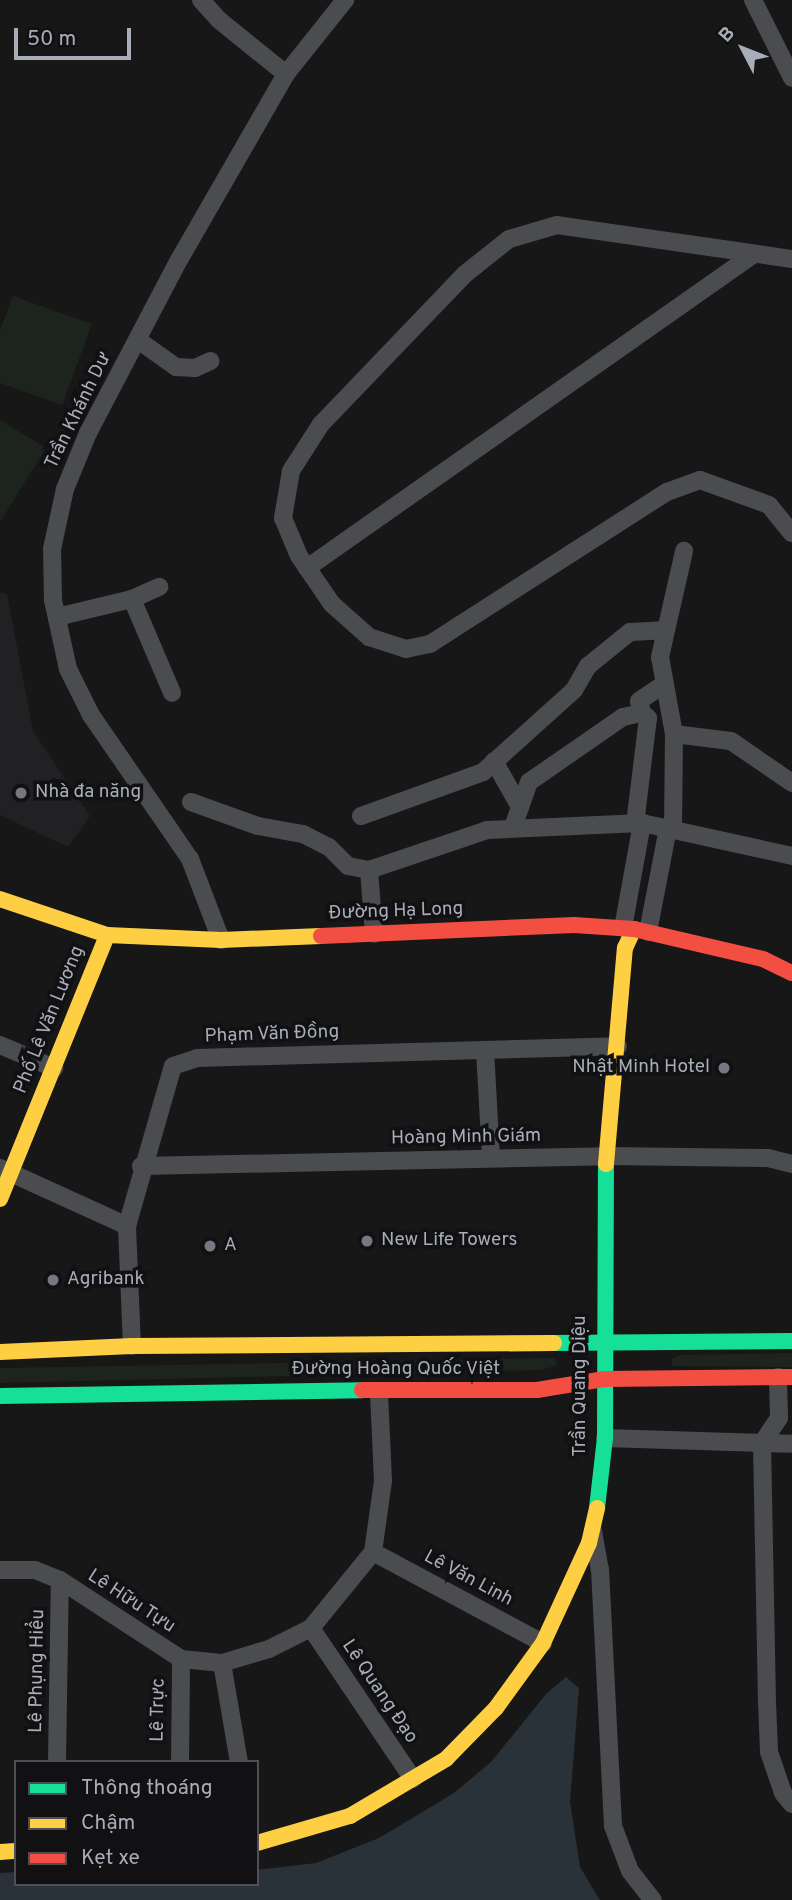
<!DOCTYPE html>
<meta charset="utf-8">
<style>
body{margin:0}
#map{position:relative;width:792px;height:1900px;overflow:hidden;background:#171717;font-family:Overpass,sans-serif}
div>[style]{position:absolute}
.built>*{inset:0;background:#212123}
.green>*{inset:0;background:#1d241e}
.water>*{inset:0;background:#2a3239}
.street>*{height:18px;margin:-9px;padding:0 9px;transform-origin:9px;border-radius:9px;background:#4b4c50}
.fast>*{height:16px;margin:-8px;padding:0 8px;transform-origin:8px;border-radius:8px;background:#16e098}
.slow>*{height:16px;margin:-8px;padding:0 8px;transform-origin:8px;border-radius:8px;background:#ffcf43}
.jam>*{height:16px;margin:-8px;padding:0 8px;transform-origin:8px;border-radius:8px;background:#f24e42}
.dots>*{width:19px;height:19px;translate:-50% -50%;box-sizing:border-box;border:4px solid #111113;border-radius:50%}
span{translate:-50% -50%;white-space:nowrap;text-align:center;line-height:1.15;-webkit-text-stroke:7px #111113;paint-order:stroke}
.street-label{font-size:19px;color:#a8adb8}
.poi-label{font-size:19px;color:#a8adb8}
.left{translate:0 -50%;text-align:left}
.right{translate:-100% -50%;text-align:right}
.legend{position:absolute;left:14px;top:1760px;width:245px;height:126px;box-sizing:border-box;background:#111113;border:2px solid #4d4f55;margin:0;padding:9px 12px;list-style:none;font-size:21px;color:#a8adb8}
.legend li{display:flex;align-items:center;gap:14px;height:35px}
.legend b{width:35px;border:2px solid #4d4f55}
.north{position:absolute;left:708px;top:14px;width:70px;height:70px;-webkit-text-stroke:5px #111113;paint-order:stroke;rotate:312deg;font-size:19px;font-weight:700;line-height:28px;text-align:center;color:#a8adb8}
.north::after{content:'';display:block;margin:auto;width:24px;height:32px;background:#a8adb8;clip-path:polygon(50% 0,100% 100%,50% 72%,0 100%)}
.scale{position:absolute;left:14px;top:28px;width:117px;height:32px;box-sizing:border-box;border:4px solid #a8adb8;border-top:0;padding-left:9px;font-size:21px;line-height:24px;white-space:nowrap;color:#a8adb8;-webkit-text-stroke:5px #111113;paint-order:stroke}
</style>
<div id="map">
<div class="built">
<div style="clip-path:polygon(0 592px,7px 594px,33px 731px,90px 816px,68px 847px,0 815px)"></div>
</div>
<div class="green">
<div style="clip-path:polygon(13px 296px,92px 324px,62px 405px,0 383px,0 330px)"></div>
<div style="clip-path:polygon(0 420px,46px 448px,0 522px)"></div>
<div style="clip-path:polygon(792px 1353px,792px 1367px,672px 1366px,672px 1359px,680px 1355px)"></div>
<div style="clip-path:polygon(554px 1358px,557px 1365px,542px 1370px,0 1383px,0 1368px)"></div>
</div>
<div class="water">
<div style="clip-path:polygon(566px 1677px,579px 1688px,570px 1802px,580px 1867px,600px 1900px,0 1900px,0 1873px,16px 1872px,16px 1884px,257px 1884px,257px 1870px,316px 1863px,379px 1838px,454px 1793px,491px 1762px,547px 1693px)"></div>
</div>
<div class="street">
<div style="left:201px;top:0;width:27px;rotate:48deg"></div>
<div style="left:219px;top:20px;width:86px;rotate:38.9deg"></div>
<div style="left:753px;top:0;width:87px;rotate:63.4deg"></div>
<div style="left:792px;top:259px;width:237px;rotate:-171.8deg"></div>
<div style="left:557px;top:225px;width:50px;rotate:163.7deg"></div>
<div style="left:509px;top:239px;width:56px;rotate:141.5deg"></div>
<div style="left:465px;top:274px;width:208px;rotate:133.8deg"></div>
<div style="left:321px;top:424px;width:56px;rotate:122.6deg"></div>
<div style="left:291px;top:471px;width:48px;rotate:99.7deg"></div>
<div style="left:283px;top:518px;width:41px;rotate:67.2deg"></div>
<div style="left:299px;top:556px;width:58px;rotate:55.5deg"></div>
<div style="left:332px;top:604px;width:50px;rotate:41.7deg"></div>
<div style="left:369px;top:637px;width:39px;rotate:18deg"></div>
<div style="left:406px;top:649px;width:25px;rotate:-12deg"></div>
<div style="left:430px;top:644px;width:282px;rotate:-32.7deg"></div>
<div style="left:667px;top:492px;width:35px;rotate:-20deg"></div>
<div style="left:700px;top:480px;width:73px;rotate:19.9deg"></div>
<div style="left:769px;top:505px;width:36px;rotate:51deg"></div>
<div style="left:138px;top:340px;width:47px;rotate:35.4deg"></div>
<div style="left:176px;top:367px;width:19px;rotate:3deg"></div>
<div style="left:195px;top:368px;width:17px;rotate:-24deg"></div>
<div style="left:307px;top:568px;width:546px;rotate:-35.09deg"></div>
<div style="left:132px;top:599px;width:102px;rotate:66.9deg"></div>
<div style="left:57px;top:617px;width:77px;rotate:-13.5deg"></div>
<div style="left:132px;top:599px;width:30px;rotate:-24deg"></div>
<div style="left:642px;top:713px;width:12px;rotate:-104deg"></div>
<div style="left:639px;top:701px;width:30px;rotate:-34deg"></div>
<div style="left:674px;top:734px;width:57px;rotate:7deg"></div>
<div style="left:731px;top:741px;width:74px;rotate:34.5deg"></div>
<div style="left:494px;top:761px;width:53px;rotate:60.5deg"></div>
<div style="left:191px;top:802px;width:71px;rotate:19.7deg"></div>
<div style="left:258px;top:826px;width:46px;rotate:10.1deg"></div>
<div style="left:303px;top:834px;width:29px;rotate:27deg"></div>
<div style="left:329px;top:847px;width:27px;rotate:45deg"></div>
<div style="left:348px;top:866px;width:21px;rotate:11deg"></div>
<div style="left:369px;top:870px;width:125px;rotate:-18.7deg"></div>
<div style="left:487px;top:830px;width:155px;rotate:-2.6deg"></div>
<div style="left:642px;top:823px;width:154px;rotate:12.4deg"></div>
<div style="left:361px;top:816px;width:130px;rotate:-19.8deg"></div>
<div style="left:483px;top:772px;width:122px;rotate:-42deg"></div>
<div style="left:574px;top:690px;width:28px;rotate:-60deg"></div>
<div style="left:588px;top:666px;width:54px;rotate:-39deg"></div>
<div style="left:630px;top:632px;width:34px;rotate:-3deg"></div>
<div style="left:513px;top:827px;width:48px;rotate:-70.4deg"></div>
<div style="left:529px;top:782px;width:114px;rotate:-34.7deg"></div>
<div style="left:623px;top:717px;width:19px;rotate:-12deg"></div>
<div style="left:642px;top:713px;width:8px;rotate:40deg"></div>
<div style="left:648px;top:718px;width:107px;rotate:97deg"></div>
<div style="left:673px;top:829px;width:95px;rotate:-89.4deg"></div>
<div style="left:674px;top:734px;width:78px;rotate:-100.3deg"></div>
<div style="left:660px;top:657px;width:109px;rotate:-77.2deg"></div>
<div style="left:369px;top:870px;width:64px;rotate:85.5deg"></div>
<div style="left:623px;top:928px;width:107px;rotate:-79.7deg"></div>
<div style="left:648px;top:932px;width:106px;rotate:-79.1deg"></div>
<div style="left:221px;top:940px;width:87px;rotate:-110.9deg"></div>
<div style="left:190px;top:859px;width:175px;rotate:-124.5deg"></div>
<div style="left:91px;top:715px;width:51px;rotate:-116.6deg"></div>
<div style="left:68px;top:669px;width:71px;rotate:-102.3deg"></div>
<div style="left:53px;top:600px;width:51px;rotate:-91.1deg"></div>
<div style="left:52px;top:549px;width:61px;rotate:-77.8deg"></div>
<div style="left:65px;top:489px;width:61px;rotate:-67.7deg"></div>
<div style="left:88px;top:433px;width:195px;rotate:-62.3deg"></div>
<div style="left:179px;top:260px;width:215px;rotate:-60.1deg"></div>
<div style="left:286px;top:74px;width:95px;rotate:-51.4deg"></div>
<div style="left:0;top:1045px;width:59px;rotate:23.1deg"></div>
<div style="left:485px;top:1050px;width:108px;rotate:86.8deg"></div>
<div style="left:141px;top:1166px;width:465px;rotate:-1.2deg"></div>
<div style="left:606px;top:1156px;width:162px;rotate:0.7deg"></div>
<div style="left:768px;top:1158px;width:25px;rotate:14deg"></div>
<div style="left:0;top:1168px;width:140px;rotate:24.5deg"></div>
<div style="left:132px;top:1346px;width:120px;rotate:-92.4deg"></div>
<div style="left:127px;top:1226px;width:166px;rotate:-74deg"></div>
<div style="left:173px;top:1066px;width:25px;rotate:-18deg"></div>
<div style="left:197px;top:1058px;width:421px;rotate:-1.6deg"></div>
<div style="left:778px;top:1377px;width:41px;rotate:88.6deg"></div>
<div style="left:779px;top:1418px;width:30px;rotate:124deg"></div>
<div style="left:762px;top:1443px;width:259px;rotate:88.9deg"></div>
<div style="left:767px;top:1702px;width:50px;rotate:87.7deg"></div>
<div style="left:769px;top:1752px;width:43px;rotate:71.1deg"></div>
<div style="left:783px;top:1793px;width:14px;rotate:51deg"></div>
<div style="left:605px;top:1438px;width:187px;rotate:1.8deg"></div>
<div style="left:593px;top:1531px;width:39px;rotate:80deg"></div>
<div style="left:600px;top:1569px;width:257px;rotate:87.1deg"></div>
<div style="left:613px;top:1826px;width:48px;rotate:69.3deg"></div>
<div style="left:630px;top:1871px;width:37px;rotate:52deg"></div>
<div style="left:373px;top:1552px;width:193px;rotate:28.2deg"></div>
<div style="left:0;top:1570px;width:35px"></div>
<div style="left:35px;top:1570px;width:27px;rotate:22deg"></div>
<div style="left:60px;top:1580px;width:145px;rotate:33.1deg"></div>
<div style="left:181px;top:1659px;width:41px;rotate:5.6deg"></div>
<div style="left:222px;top:1663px;width:49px;rotate:-16.6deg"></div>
<div style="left:269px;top:1649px;width:47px;rotate:-26.6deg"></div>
<div style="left:311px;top:1628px;width:98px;rotate:-50.8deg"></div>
<div style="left:373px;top:1552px;width:72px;rotate:-82deg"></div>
<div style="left:383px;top:1481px;width:89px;rotate:-92.6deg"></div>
<div style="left:311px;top:1628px;width:182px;rotate:56deg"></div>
<div style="left:222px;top:1663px;width:100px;rotate:80.3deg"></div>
<div style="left:57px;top:1762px;width:182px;rotate:-89.1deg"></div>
<div style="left:180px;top:1762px;width:103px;rotate:-89.4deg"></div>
</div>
<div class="fast">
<div style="left:554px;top:1343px;width:238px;rotate:-0.5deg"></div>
<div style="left:0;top:1396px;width:362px;rotate:-0.9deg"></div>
<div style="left:597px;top:1508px;width:70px;rotate:-83.5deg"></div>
<div style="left:605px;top:1438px;width:274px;rotate:-89.8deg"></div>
</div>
<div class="slow">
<div style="left:0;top:899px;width:113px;rotate:18.6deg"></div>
<div style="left:107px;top:935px;width:114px;rotate:2.5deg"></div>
<div style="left:221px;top:940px;width:100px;rotate:-2.3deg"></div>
<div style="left:606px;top:1164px;width:217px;rotate:-85deg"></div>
<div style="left:625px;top:948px;width:21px;rotate:-65deg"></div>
<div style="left:0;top:1199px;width:285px;rotate:-67.9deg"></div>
<div style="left:0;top:1352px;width:132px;rotate:-2.6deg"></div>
<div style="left:132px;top:1346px;width:422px;rotate:-0.4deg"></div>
<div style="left:257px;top:1843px;width:97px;rotate:-16.2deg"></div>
<div style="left:350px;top:1816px;width:112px;rotate:-30.7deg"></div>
<div style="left:446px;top:1759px;width:71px;rotate:-45.6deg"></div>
<div style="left:496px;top:1708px;width:80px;rotate:-54.1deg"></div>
<div style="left:543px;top:1643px;width:110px;rotate:-65.3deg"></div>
<div style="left:589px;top:1543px;width:36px;rotate:-77deg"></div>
<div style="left:0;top:1852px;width:16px;rotate:-4deg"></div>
</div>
<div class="jam">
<div style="left:321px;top:936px;width:253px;rotate:-2.5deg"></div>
<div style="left:574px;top:925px;width:60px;rotate:3.8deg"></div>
<div style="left:634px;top:929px;width:132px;rotate:13.1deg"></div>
<div style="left:763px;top:959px;width:32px;rotate:26deg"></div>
<div style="left:362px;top:1390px;width:175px"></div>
<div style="left:537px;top:1390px;width:69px;rotate:-9.2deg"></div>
<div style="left:605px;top:1379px;width:187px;rotate:-0.6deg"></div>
</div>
<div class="dots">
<div style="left:21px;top:793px;background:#757880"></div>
<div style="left:724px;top:1068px;background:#757880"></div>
<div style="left:367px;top:1241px;background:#757880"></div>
<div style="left:210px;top:1246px;background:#757880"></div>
<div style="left:53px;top:1280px;background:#757880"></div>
</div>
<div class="street-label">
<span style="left:79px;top:411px;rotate:-64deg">Trần Khánh Dư</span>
<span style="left:396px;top:912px;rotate:-2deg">Đường Hạ Long</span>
<span style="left:50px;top:1020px;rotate:-68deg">Phố Lê Văn Lương</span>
<span style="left:272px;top:1035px;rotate:-2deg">Phạm Văn Đồng</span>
<span style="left:466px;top:1138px;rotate:-1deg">Hoàng Minh Giám</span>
<span style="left:396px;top:1370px">Đường Hoàng Quốc Việt</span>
<span style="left:581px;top:1386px;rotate:-90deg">Trần Quang Diệu</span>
<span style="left:468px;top:1579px;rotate:28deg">Lê Văn Linh</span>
<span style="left:131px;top:1602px;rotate:33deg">Lê Hữu Tựu</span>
<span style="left:38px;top:1671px;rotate:-89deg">Lê Phụng Hiểu</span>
<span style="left:379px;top:1692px;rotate:56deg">Lê Quang Đạo</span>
<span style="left:159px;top:1710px;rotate:-89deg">Lê Trực</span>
</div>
<div class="poi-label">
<span class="left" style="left:35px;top:793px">Nhà đa năng</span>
<span class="right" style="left:710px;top:1068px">Nhật Minh Hotel</span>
<span class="left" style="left:381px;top:1241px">New Life Towers</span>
<span class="left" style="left:224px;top:1246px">A</span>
<span class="left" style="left:67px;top:1280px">Agribank</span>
</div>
<ul class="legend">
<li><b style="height:9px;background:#16e098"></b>Thông thoáng</li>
<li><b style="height:9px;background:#ffcf43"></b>Chậm</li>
<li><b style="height:9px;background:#f24e42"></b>Kẹt xe</li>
</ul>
<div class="north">B</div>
<div class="scale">50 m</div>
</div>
